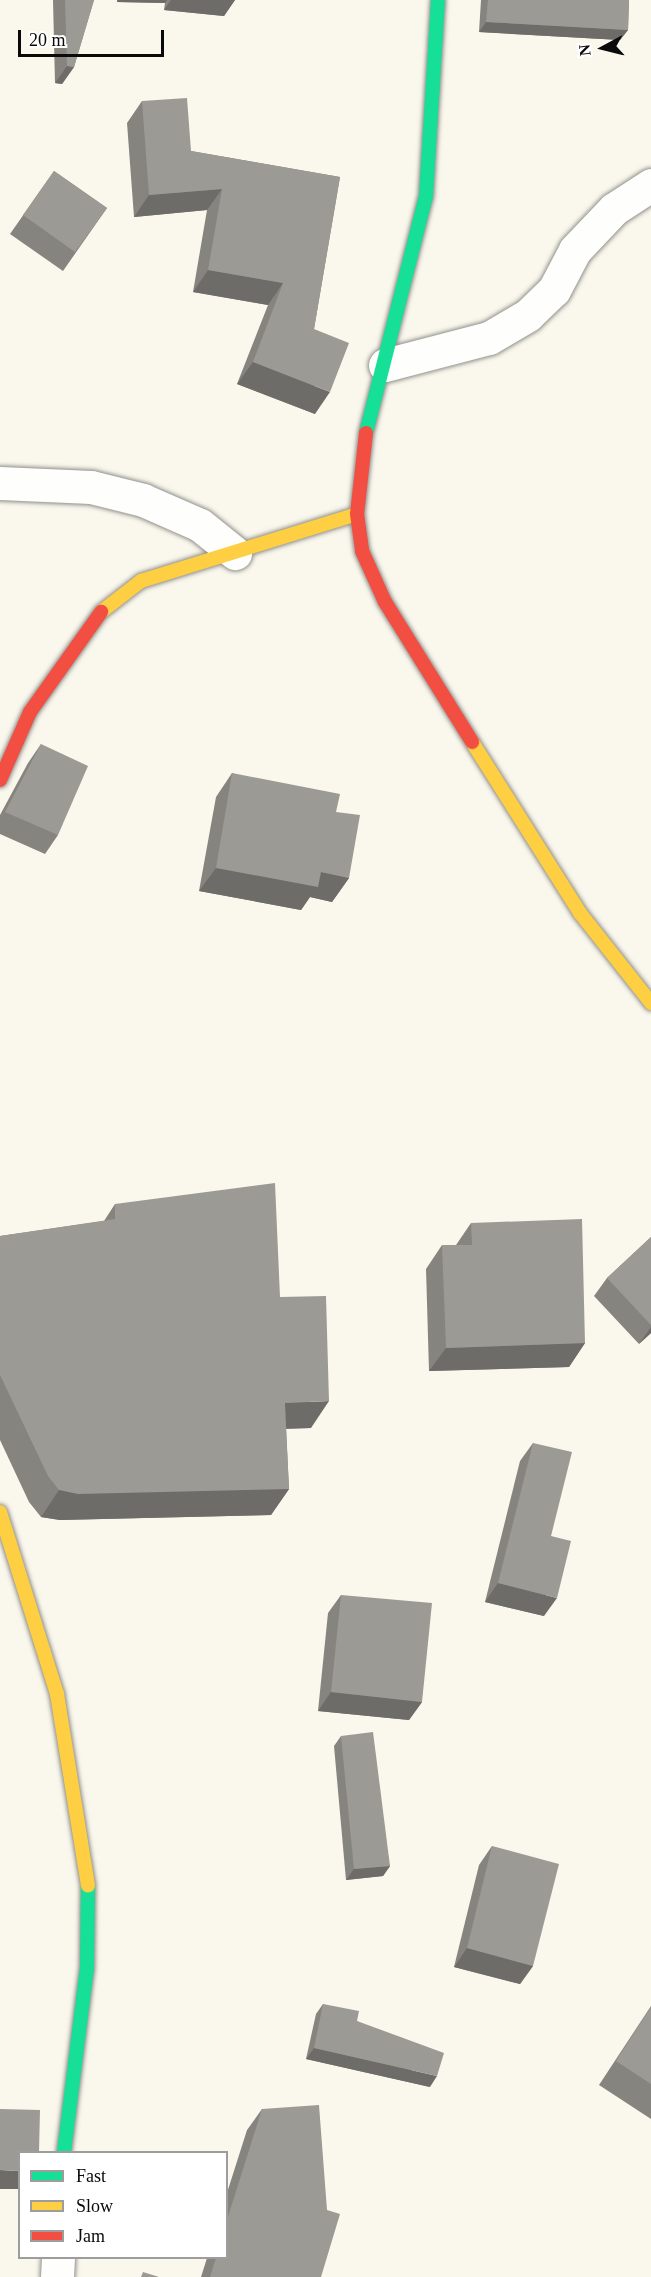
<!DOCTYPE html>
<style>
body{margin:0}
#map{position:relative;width:651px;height:2277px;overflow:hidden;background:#faf8ed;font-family:Georgia,serif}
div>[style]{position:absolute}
.roads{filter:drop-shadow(0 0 2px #92918c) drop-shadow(0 0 2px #92918c)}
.street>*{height:33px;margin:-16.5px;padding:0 16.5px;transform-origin:16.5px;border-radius:16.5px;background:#fefefc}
.fast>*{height:14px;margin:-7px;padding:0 7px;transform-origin:7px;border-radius:7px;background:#16e098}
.slow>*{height:14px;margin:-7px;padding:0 7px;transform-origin:7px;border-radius:7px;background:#ffcf43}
.jam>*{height:14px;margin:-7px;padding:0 7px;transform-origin:7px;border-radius:7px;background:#f24e42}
.wall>*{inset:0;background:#86847f}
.shaded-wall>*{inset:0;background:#6d6c68}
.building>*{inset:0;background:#9c9a94}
span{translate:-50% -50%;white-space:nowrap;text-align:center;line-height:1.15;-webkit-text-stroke:6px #fff;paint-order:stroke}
.legend{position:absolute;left:18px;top:2151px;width:210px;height:108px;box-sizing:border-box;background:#fff;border:2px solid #9d9d9d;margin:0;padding:8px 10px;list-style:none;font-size:18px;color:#0a0a0a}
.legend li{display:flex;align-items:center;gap:12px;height:30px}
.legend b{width:30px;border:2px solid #9d9d9d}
.north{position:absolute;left:573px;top:18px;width:60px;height:60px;-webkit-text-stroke:4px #fff;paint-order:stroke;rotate:263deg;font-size:16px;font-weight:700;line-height:24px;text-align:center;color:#0a0a0a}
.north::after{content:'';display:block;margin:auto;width:21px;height:27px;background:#0a0a0a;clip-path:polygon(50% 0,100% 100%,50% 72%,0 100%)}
.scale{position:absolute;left:18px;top:30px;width:146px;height:27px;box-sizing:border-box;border:3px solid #0a0a0a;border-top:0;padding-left:8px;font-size:18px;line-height:21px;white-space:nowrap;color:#0a0a0a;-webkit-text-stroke:4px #fff;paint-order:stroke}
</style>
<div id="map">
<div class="roads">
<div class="street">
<div style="left:385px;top:365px;width:107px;rotate:-14.6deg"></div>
<div style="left:489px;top:338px;width:45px;rotate:-30.5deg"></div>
<div style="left:528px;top:315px;width:36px;rotate:-44deg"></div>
<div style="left:554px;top:290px;width:45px;rotate:-62.3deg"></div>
<div style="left:575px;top:250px;width:57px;rotate:-46.4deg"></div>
<div style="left:614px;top:209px;width:44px;rotate:-33deg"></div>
<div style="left:0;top:483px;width:91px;rotate:2.5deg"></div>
<div style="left:91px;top:487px;width:54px;rotate:14deg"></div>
<div style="left:143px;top:500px;width:62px;rotate:23.7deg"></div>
<div style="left:200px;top:525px;width:45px;rotate:38.7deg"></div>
<div style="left:57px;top:2277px;width:19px;rotate:-87deg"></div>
</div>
<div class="fast">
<div style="left:366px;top:433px;width:244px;rotate:-75.8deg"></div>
<div style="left:426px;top:196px;width:196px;rotate:-86.5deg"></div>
<div style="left:64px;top:2152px;width:185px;rotate:-82.9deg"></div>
<div style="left:87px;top:1968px;width:82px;rotate:-89.3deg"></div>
</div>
<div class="slow">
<div style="left:101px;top:612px;width:51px;rotate:-37.8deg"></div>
<div style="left:141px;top:581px;width:226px;rotate:-17.2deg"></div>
<div style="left:472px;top:742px;width:202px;rotate:57.7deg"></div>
<div style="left:580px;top:913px;width:115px;rotate:51.7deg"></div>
<div style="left:0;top:1512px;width:191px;rotate:72.6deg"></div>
<div style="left:57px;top:1694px;width:194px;rotate:80.8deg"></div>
</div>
<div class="jam">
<div style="left:366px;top:433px;width:81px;rotate:96.3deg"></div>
<div style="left:357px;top:514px;width:37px;rotate:82deg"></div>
<div style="left:362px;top:551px;width:56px;rotate:65.7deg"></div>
<div style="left:385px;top:602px;width:165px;rotate:58.1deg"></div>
<div style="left:0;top:780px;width:74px;rotate:-66.2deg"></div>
<div style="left:30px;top:712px;width:123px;rotate:-54.6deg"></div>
</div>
</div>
<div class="wall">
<div style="clip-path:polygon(53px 0,94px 0,74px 67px,62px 84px,55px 83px)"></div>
<div style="clip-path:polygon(117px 0,235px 0,224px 16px,164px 10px,165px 3px,117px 2px)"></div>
<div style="clip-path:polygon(481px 0,629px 0,628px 30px,620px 40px,479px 32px)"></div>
<div style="clip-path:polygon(142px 101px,191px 151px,340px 177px,314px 329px,315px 414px,237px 384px,268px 305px,193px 292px,207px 210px,134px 217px,127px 123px)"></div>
<div style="clip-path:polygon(54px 171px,107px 208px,63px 271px,10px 234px)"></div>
<div style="clip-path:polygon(41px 744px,58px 835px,45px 854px,0 834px,0 815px,28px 763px)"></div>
<div style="clip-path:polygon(232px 773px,336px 812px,349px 878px,332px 902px,310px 897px,301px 910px,199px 891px,216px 797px)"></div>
<div style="clip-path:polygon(115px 1204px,280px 1297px,311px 1428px,286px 1429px,289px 1489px,271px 1515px,60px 1520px,41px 1517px,29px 1502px,0 1440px,0 1236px,104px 1221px)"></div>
<div style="clip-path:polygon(471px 1223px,585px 1343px,569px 1367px,429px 1371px,426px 1269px,442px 1245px,456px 1245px)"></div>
<div style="clip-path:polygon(651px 1237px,651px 1333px,639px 1344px,594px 1296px,607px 1278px)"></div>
<div style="clip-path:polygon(533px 1443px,551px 1536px,544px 1616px,485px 1602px,520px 1461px)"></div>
<div style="clip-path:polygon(341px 1595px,422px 1702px,409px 1720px,318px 1711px,328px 1613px)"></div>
<div style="clip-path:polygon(341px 1736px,390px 1866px,383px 1876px,346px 1880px,334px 1746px)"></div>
<div style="clip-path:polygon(492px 1846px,533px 1966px,520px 1984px,454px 1967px,479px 1865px)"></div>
<div style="clip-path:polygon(323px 2004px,357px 2021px,430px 2087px,306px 2059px,316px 2014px)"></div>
<div style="clip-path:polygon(651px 2006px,651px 2119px,599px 2085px)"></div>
<div style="clip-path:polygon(262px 2109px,321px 2277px,201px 2277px,207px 2258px,226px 2258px,226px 2196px,247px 2130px)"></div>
</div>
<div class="shaded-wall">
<div style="clip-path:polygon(118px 0,167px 0,165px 3px,117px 2px)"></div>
<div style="clip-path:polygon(171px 0,235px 0,224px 16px,164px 10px)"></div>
<div style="clip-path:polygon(486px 22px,628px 30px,620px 40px,479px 32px)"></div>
<div style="clip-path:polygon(67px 66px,74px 67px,62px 84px,55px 83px)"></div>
<div style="clip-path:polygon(222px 189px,207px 210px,134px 217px,149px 195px)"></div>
<div style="clip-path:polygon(208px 270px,283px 283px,268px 305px,193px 292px)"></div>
<div style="clip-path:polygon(253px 362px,330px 392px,315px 414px,237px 384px)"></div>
<div style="clip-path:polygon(216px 868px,321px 872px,349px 878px,332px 902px,310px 897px,301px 910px,199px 891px)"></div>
<div style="clip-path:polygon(651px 1327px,651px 1333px,639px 1344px)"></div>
<div style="clip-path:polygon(585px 1343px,569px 1367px,429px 1371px,446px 1348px)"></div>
<div style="clip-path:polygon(329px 1401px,311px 1428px,267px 1429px,285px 1403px)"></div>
<div style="clip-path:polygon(289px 1489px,271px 1515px,60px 1520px,41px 1517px,59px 1490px)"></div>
<div style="clip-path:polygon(498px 1583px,557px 1598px,544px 1616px,485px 1602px)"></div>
<div style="clip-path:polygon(331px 1692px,422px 1702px,409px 1720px,318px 1711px)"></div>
<div style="clip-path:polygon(390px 1866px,383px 1876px,346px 1880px,354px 1869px)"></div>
<div style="clip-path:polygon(467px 1948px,533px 1966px,520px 1984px,454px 1967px)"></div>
<div style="clip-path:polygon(314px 2048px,437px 2076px,430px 2087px,306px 2059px)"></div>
<div style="clip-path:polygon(0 2170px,20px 2171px,20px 2189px,0 2189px)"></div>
</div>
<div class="building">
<div style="clip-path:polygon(65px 0,94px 0,74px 67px,67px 66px)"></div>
<div style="clip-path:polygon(488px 0,629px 0,628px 30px,486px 22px)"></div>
<div style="clip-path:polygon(187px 98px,191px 151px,340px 177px,314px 329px,349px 343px,330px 392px,253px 362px,283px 283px,208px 270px,222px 189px,149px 195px,142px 101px)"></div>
<div style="clip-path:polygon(54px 171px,107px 208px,75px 252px,23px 215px)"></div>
<div style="clip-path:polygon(41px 744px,88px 766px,58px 835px,5px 812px)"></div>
<div style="clip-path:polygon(232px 773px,340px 794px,336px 812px,360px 815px,349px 878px,321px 872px,318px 887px,216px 868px)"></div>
<div style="clip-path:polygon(275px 1183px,280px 1297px,326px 1296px,329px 1401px,285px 1403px,289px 1489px,78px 1494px,59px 1490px,48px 1476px,0 1375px,0 1236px,115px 1219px,115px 1204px)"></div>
<div style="clip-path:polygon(582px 1219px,585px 1343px,446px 1348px,442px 1245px,472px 1245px,471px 1223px)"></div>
<div style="clip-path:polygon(651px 1237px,651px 1325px,607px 1278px)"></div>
<div style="clip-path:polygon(533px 1443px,572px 1452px,551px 1536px,571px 1541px,557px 1598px,498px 1583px)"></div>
<div style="clip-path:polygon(341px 1595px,432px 1603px,422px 1702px,331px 1692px)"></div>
<div style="clip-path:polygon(373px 1732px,390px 1866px,354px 1869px,341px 1736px)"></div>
<div style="clip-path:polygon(492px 1846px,559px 1864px,533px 1966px,467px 1948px)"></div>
<div style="clip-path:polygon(323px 2004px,359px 2011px,357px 2021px,444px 2053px,437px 2076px,314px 2048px)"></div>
<div style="clip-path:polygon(651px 2007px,651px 2084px,616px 2061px)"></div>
<div style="clip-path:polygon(319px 2105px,327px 2210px,340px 2214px,321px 2277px,210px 2277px,216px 2258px,226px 2258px,226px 2223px,262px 2109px)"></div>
<div style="clip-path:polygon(0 2109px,40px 2110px,39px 2152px,20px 2152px,20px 2171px,0 2170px)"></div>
<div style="clip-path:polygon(143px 2272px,159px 2277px,141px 2277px)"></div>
</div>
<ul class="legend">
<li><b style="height:8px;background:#16e098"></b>Fast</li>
<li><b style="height:8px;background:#ffcf43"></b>Slow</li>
<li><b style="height:8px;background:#f24e42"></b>Jam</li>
</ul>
<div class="north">N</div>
<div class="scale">20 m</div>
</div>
